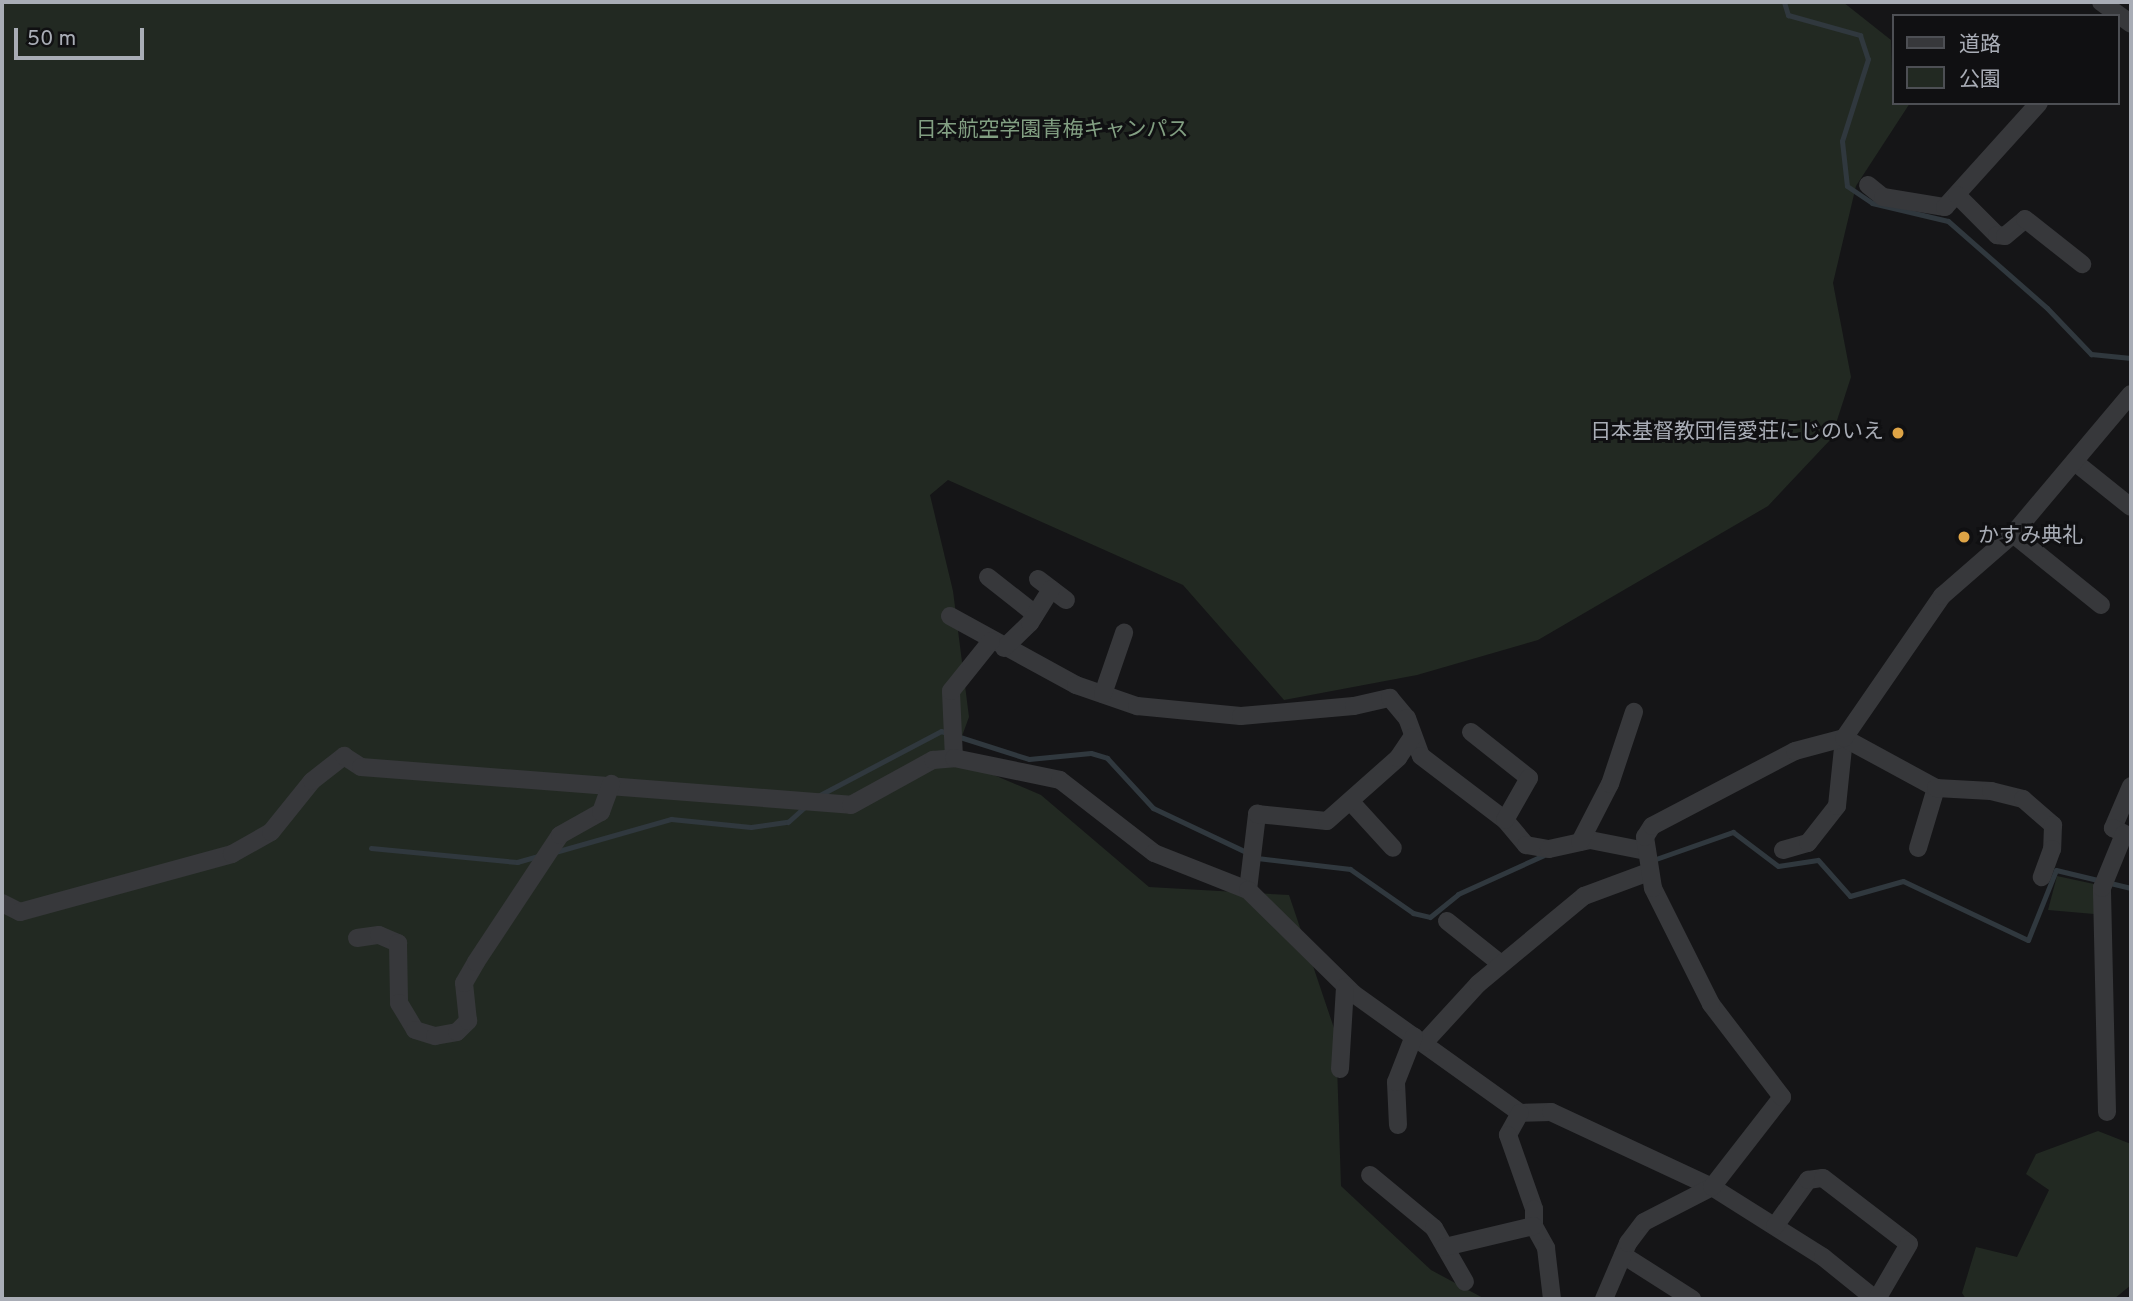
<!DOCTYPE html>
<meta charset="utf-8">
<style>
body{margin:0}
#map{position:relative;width:2133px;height:1301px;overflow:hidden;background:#151517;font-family:Overpass,"Noto Sans JP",sans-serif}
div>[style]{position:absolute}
.green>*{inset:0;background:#222922}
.stream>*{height:5px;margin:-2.5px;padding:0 2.5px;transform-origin:2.5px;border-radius:2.5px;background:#30383e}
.street>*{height:18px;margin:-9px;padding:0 9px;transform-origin:9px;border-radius:9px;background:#37383b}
.dots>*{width:19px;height:19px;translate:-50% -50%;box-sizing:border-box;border:4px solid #101012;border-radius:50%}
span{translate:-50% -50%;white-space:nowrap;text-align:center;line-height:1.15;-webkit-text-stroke:6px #101012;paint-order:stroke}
.park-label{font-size:21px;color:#829f82}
.poi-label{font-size:21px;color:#a9adb6}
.right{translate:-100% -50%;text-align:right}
.left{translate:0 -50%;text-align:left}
.frame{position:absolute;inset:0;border:4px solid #a9adb6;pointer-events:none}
.legend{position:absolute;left:1892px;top:14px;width:228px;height:91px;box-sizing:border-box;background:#101012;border:2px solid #4d4f54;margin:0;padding:9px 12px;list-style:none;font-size:21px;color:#a9adb6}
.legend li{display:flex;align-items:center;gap:14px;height:35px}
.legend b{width:35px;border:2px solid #4d4f54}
.scale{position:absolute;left:14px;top:28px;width:130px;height:32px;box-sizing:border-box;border:4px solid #a9adb6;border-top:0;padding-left:9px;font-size:21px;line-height:24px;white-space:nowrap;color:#a9adb6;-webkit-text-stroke:5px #101012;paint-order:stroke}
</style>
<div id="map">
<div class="green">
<div style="clip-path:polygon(2px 2px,1843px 2px,1891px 40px,1893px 103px,1910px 103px,1856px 186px,1833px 283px,1851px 377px,1831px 439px,1768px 506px,1538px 640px,1417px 675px,1284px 700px,1183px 585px,948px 480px,930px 495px,953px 591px,969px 717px,954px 758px,1041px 795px,1149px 887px,1289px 895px,1336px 1034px,1341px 1186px,1431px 1270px,1485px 1299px,2px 1299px)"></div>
<div style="clip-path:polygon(2057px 876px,2094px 884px,2094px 914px,2048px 910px)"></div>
<div style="clip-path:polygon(2098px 1131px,2131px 1144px,2131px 1285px,2114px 1299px,1966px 1299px,1962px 1293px,1976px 1247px,2017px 1257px,2049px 1190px,2026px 1174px,2036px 1154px)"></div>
</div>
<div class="stream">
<div style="left:1784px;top:2px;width:14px;rotate:73deg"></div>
<div style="left:1788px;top:15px;width:75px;rotate:15.5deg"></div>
<div style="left:1860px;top:35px;width:25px;rotate:72deg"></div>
<div style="left:1868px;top:59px;width:86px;rotate:107.6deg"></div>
<div style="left:1842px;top:141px;width:45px;rotate:83.7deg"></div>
<div style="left:1847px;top:186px;width:30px;rotate:34deg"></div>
<div style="left:1872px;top:203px;width:78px;rotate:13.3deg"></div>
<div style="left:1948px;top:221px;width:132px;rotate:41.3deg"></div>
<div style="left:2047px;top:308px;width:64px;rotate:46.3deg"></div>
<div style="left:2091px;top:354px;width:40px;rotate:5.7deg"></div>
<div style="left:816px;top:797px;width:141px;rotate:-27.8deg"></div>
<div style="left:941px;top:731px;width:92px;rotate:17.7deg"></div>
<div style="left:1029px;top:759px;width:62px;rotate:-5.5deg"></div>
<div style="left:1091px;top:753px;width:17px;rotate:17deg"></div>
<div style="left:1107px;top:758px;width:68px;rotate:47.4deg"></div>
<div style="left:1153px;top:808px;width:105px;rotate:25.3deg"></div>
<div style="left:371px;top:848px;width:147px;rotate:5.5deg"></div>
<div style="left:517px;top:862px;width:26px;rotate:-16deg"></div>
<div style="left:555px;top:852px;width:121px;rotate:-15.9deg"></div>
<div style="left:671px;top:819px;width:80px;rotate:5.7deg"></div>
<div style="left:751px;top:827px;width:37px;rotate:-8deg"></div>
<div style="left:788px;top:822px;width:24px;rotate:-42deg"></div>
<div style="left:1257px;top:858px;width:94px;rotate:6.7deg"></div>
<div style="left:1350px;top:869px;width:77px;rotate:34.9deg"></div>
<div style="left:1413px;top:913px;width:17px;rotate:13deg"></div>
<div style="left:1430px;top:917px;width:36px;rotate:-39deg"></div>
<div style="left:1458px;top:894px;width:94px;rotate:-24.4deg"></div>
<div style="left:1653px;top:860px;width:85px;rotate:-19.3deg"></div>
<div style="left:1733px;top:832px;width:56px;rotate:37.1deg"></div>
<div style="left:1778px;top:866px;width:40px;rotate:-8.5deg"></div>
<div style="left:1818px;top:860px;width:48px;rotate:48.4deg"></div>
<div style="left:1850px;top:896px;width:55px;rotate:-15.8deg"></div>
<div style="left:1903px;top:881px;width:138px;rotate:25.3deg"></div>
<div style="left:2028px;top:940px;width:75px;rotate:-68.2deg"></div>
<div style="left:2056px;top:870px;width:77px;rotate:13.5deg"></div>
</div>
<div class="street">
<div style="left:2101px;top:2px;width:37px;rotate:36deg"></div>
<div style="left:1868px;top:185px;width:19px;rotate:39deg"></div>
<div style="left:1883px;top:197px;width:63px;rotate:9.2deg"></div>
<div style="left:1945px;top:207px;width:140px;rotate:-47.9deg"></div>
<div style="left:1957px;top:195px;width:57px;rotate:45deg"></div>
<div style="left:1997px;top:235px;width:8px;rotate:7deg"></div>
<div style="left:2005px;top:236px;width:26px;rotate:-40deg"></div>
<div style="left:2025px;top:219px;width:73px;rotate:38.3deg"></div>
<div style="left:2076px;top:463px;width:70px;rotate:38.7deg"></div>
<div style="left:2013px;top:534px;width:113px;rotate:38.9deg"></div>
<div style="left:988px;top:577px;width:60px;rotate:38.2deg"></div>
<div style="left:1038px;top:579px;width:35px;rotate:37deg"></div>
<div style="left:950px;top:616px;width:144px;rotate:28.7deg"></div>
<div style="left:1076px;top:685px;width:65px;rotate:19deg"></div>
<div style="left:1137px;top:706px;width:104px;rotate:5.5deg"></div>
<div style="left:1241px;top:716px;width:113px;rotate:-5.1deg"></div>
<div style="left:1354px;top:706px;width:37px;rotate:-13deg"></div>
<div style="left:1390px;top:698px;width:26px;rotate:50deg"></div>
<div style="left:1407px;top:718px;width:40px;rotate:69.8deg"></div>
<div style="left:1421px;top:756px;width:106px;rotate:37.3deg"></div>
<div style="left:1505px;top:820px;width:33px;rotate:50deg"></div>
<div style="left:1526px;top:845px;width:23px;rotate:10deg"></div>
<div style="left:1549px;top:849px;width:42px;rotate:-12.4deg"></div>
<div style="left:1590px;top:840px;width:57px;rotate:11.1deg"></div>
<div style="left:1004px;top:648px;width:36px;rotate:-44deg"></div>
<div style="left:1030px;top:623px;width:40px;rotate:-58deg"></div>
<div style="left:1103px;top:694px;width:65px;rotate:-71deg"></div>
<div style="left:1471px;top:732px;width:74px;rotate:38.4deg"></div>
<div style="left:1529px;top:778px;width:48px;rotate:119.7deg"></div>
<div style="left:954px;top:758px;width:67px;rotate:-92.6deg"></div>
<div style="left:951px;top:691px;width:64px;rotate:-51.3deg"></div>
<div style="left:2131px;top:786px;width:46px;rotate:113.2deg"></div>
<div style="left:2113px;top:828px;width:20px;rotate:27deg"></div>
<div style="left:1351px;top:802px;width:62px;rotate:47.6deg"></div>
<div style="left:1580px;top:842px;width:65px;rotate:-62.7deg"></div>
<div style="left:1610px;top:784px;width:76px;rotate:-71.6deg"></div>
<div style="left:1918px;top:848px;width:63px;rotate:-73.3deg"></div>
<div style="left:1783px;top:850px;width:26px;rotate:-16deg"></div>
<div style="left:1808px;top:843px;width:47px;rotate:-51.9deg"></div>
<div style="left:1837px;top:806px;width:68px;rotate:-84.1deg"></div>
<div style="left:1844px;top:738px;width:105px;rotate:28.5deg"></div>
<div style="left:1936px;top:788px;width:55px;rotate:3.1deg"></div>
<div style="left:1991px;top:791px;width:33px;rotate:14deg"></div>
<div style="left:2023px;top:799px;width:40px;rotate:41deg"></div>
<div style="left:2053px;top:825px;width:24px;rotate:92deg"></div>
<div style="left:2052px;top:849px;width:30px;rotate:110deg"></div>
<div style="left:1248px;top:890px;width:77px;rotate:-83.2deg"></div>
<div style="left:1257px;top:814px;width:70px;rotate:5.7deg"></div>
<div style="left:1327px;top:821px;width:95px;rotate:-41.6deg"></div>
<div style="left:1398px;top:758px;width:25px;rotate:-56deg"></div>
<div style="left:2px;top:903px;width:20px;rotate:27deg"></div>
<div style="left:20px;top:912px;width:220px;rotate:-15.3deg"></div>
<div style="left:232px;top:854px;width:45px;rotate:-29.4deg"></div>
<div style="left:271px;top:832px;width:65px;rotate:-51.2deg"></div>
<div style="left:312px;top:781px;width:41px;rotate:-38deg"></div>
<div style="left:344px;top:756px;width:20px;rotate:33deg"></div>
<div style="left:361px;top:767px;width:491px;rotate:4.4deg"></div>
<div style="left:851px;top:805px;width:94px;rotate:-28.8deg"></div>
<div style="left:933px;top:760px;width:21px;rotate:-5deg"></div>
<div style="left:954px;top:758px;width:108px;rotate:11.7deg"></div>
<div style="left:1060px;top:780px;width:119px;rotate:37.8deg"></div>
<div style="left:1154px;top:853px;width:101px;rotate:21.5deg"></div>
<div style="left:1248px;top:890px;width:148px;rotate:44.5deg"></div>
<div style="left:1354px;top:994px;width:204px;rotate:35.6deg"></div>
<div style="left:1520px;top:1113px;width:31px;rotate:-2deg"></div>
<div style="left:1551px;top:1112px;width:178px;rotate:25deg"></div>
<div style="left:1712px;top:1187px;width:131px;rotate:32.2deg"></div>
<div style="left:1823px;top:1257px;width:67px;rotate:38.9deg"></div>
<div style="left:1447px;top:921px;width:69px;rotate:38.5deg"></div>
<div style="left:357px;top:938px;width:22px;rotate:-8deg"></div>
<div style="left:379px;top:935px;width:21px;rotate:23deg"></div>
<div style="left:398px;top:943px;width:60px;rotate:89deg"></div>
<div style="left:399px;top:1003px;width:31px;rotate:59deg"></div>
<div style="left:415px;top:1030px;width:21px;rotate:17deg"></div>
<div style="left:435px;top:1036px;width:22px;rotate:-10deg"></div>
<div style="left:457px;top:1032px;width:16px;rotate:-45deg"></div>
<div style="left:468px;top:1021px;width:38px;rotate:-96deg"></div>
<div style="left:464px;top:983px;width:24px;rotate:-60deg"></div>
<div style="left:476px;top:962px;width:152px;rotate:-56.5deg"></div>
<div style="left:560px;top:835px;width:47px;rotate:-29.3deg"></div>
<div style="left:601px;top:812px;width:30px;rotate:-70deg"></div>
<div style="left:1424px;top:1043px;width:80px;rotate:-47.5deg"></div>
<div style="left:1478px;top:984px;width:138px;rotate:-39.7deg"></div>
<div style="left:1584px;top:896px;width:69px;rotate:-20.3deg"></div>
<div style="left:1340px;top:1069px;width:82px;rotate:-86.5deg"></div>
<div style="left:2107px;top:1112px;width:224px;rotate:-91.3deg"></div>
<div style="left:2102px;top:888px;width:58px;rotate:-67.8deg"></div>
<div style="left:1520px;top:1113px;width:25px;rotate:119deg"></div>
<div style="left:1508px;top:1135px;width:78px;rotate:70.6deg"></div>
<div style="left:1534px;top:1209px;width:17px;rotate:90deg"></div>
<div style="left:1534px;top:1226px;width:25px;rotate:61deg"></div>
<div style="left:1546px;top:1248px;width:51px;rotate:83.3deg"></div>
<div style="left:1398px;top:1125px;width:43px;rotate:-92.7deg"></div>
<div style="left:1396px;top:1082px;width:49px;rotate:-68.6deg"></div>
<div style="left:1370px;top:1175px;width:83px;rotate:39.6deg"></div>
<div style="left:1434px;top:1228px;width:62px;rotate:60.1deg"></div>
<div style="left:1775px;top:1226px;width:57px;rotate:-54.3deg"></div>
<div style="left:1808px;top:1180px;width:15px;rotate:-8deg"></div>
<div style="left:1823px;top:1178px;width:108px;rotate:37.5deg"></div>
<div style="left:1909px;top:1244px;width:64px;rotate:120.2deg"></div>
<div style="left:1445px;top:1247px;width:91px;rotate:-13.3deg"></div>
<div style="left:1623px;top:1255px;width:82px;rotate:32.5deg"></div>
<div style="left:1604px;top:1299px;width:61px;rotate:-66.8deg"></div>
<div style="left:1628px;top:1243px;width:26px;rotate:-53deg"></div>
<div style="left:1644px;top:1222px;width:76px;rotate:-27.2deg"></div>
<div style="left:1712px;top:1187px;width:114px;rotate:-52.1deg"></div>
<div style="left:1782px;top:1097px;width:117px;rotate:-127.4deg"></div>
<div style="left:1711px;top:1004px;width:130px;rotate:-116.6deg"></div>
<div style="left:1653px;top:888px;width:52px;rotate:-98.9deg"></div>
<div style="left:1645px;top:837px;width:13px;rotate:-58deg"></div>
<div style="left:1652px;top:826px;width:161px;rotate:-27.7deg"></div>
<div style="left:1795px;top:751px;width:51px;rotate:-14.9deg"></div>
<div style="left:1844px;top:738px;width:173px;rotate:-55.4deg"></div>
<div style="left:1942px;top:596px;width:94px;rotate:-41.1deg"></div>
<div style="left:2013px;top:534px;width:183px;rotate:-49.9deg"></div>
</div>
<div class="dots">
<div style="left:1898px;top:433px;background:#dea446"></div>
<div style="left:1964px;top:537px;background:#dea446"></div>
</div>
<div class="park-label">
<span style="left:1052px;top:131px">日本航空学園青梅キャンパス</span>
</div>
<div class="poi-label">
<span class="right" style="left:1884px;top:433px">日本基督教団信愛荘にじのいえ</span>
<span class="left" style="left:1978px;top:537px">かすみ典礼</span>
</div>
<div class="frame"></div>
<ul class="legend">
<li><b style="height:9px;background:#37383b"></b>道路</li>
<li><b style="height:19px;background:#222922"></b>公園</li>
</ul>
<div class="scale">50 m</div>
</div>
